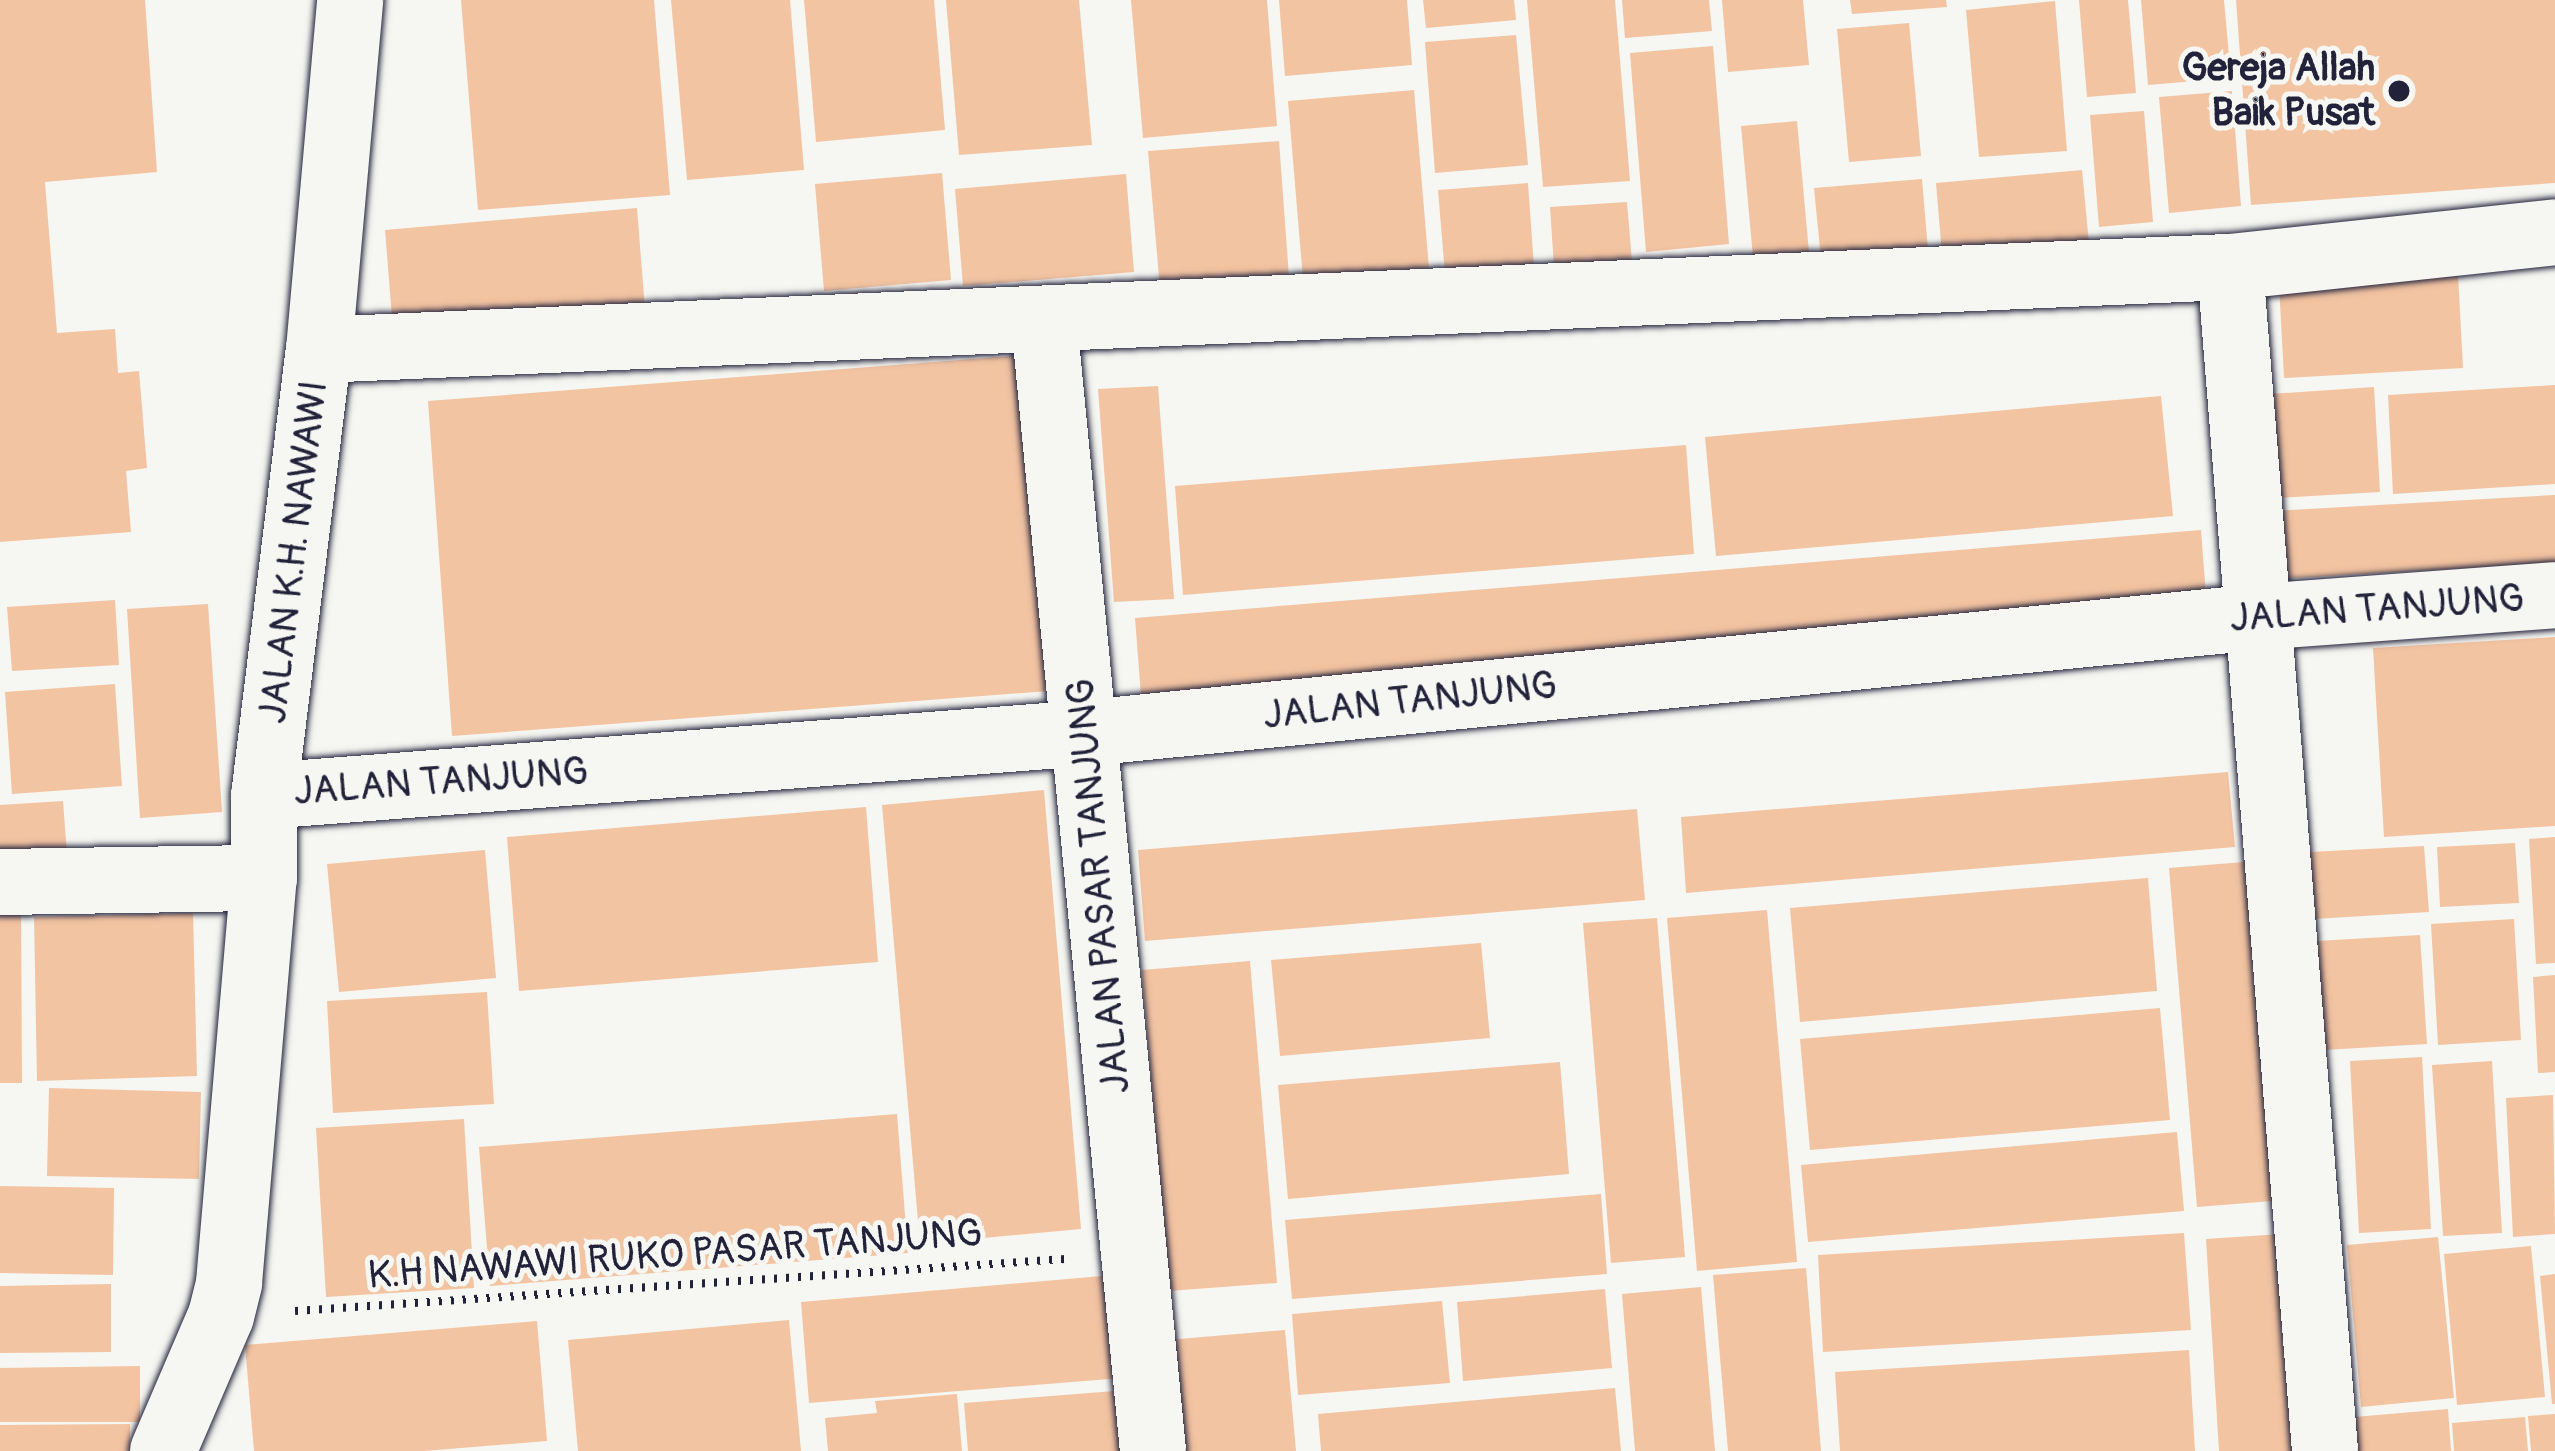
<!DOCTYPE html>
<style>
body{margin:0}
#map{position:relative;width:2555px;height:1451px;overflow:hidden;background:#f6f6f2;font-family:Pangolin,sans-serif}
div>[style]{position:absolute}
.building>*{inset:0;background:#f3c4a2}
.path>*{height:8px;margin-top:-4px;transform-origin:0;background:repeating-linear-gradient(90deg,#22223b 0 3px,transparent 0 12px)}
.roads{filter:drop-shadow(0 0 3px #22223b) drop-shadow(0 0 3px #22223b)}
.minor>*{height:66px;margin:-33px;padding:0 33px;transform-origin:33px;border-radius:33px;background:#f6f6f2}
.dots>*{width:33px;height:33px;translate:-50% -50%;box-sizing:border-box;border:6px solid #f6f6f2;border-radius:50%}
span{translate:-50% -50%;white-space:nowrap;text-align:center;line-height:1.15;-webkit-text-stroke:10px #f6f6f2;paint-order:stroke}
.poi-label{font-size:39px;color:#22223b;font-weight:700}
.right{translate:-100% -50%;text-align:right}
.street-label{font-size:39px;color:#22223b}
</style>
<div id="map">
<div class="building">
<div style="clip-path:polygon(0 0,145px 0,157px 172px,45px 182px,57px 333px,115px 329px,118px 373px,139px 371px,147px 468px,126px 471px,131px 532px,0 542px)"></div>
<div style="clip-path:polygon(461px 0,654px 0,670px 195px,478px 210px)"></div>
<div style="clip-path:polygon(671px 0,790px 0,804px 170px,687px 180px)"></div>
<div style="clip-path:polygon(804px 0,934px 0,945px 130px,816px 142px)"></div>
<div style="clip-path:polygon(946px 0,1079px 0,1092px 145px,959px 155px)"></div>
<div style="clip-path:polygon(1131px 0,1267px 0,1277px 126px,1143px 138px)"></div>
<div style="clip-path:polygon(1279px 0,1407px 0,1412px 65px,1285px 76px)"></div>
<div style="clip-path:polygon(1423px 0,1514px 0,1516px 20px,1426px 28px)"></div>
<div style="clip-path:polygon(1527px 0,1615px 0,1630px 181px,1543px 187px)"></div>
<div style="clip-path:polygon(1622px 0,1709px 0,1712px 31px,1625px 38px)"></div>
<div style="clip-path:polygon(1722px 0,1803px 0,1809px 65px,1728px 72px)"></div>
<div style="clip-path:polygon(1850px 0,1946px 0,1947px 7px,1852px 14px)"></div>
<div style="clip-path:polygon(2079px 0,2128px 0,2136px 93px,2087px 97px)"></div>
<div style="clip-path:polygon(2141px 0,2224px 0,2231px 78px,2148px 85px)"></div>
<div style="clip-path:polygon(2236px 0,2555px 0,2555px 183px,2251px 205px)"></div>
<div style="clip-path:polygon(2055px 1px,2067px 151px,1979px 157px,1966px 10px)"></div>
<div style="clip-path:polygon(1909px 23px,1921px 156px,1849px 162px,1837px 29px)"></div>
<div style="clip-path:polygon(1516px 35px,1528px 165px,1435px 173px,1425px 42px)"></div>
<div style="clip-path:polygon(1713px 46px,1729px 244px,1646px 252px,1630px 53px)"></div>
<div style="clip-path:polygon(1414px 90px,1429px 268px,1303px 279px,1288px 101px)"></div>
<div style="clip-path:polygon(2232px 91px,2241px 206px,2169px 213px,2159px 97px)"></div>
<div style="clip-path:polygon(2144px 111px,2153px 222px,2099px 227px,2090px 115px)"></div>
<div style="clip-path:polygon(1797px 121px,1809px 252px,1753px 257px,1741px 126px)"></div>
<div style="clip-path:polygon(1279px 141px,1289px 277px,1160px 288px,1148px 151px)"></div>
<div style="clip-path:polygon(2082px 170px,2089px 243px,1942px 255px,1936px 183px)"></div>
<div style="clip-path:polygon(942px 173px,951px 280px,824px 291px,815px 184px)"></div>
<div style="clip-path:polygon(1126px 174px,1134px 272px,963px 286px,955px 189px)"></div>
<div style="clip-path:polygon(1922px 179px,1928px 250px,1821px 259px,1814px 188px)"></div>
<div style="clip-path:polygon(1528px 183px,1534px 267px,1445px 274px,1438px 190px)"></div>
<div style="clip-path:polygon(1627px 202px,1632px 262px,1554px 267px,1550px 207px)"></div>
<div style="clip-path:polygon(637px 208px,645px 309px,393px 330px,385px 230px)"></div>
<div style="clip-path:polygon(2458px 274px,2463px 368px,2284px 378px,2279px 284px)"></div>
<div style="clip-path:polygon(1024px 355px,1049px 691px,452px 736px,428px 401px)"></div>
<div style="clip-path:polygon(2555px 385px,2555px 484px,2393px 494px,2388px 395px)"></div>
<div style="clip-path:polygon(1158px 386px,1174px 599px,1114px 602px,1098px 389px)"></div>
<div style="clip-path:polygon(2374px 387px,2380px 492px,2261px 499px,2255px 395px)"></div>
<div style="clip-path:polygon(2161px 396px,2173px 516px,1716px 556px,1705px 437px)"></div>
<div style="clip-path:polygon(1686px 445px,1694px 554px,1183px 595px,1175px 486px)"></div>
<div style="clip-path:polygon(2555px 495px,2555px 563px,2278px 579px,2273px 511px)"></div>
<div style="clip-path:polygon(2201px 530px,2207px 609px,1141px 696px,1135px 618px)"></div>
<div style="clip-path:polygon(115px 600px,119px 665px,12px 671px,7px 607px)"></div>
<div style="clip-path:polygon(208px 604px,222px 812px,140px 818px,127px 609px)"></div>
<div style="clip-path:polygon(2555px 637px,2555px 826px,2384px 837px,2373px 648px)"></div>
<div style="clip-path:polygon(115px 684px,122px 786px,12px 794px,5px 692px)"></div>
<div style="clip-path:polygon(2228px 772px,2235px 847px,1686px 893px,1681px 817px)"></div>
<div style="clip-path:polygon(1044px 790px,1081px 1229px,920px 1244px,882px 805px)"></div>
<div style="clip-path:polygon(63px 801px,68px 867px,0 871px,0 805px)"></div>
<div style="clip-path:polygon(866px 807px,878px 962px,519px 991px,507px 837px)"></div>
<div style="clip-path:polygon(1637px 809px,1645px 900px,1145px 941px,1138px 850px)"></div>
<div style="clip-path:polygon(2555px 837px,2555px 963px,2536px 964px,2529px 839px)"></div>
<div style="clip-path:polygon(2515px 843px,2519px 903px,2440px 907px,2437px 847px)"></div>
<div style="clip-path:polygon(2424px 846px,2429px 912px,2314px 919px,2310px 852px)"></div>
<div style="clip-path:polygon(485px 850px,496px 978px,339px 992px,327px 864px)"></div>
<div style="clip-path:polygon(2269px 860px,2297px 1199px,2197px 1207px,2169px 868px)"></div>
<div style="clip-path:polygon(2148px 878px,2157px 991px,1800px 1022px,1790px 908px)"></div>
<div style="clip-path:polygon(0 900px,21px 900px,22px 1083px,0 1083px)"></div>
<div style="clip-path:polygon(1767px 910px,1797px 1262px,1697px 1271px,1667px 918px)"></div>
<div style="clip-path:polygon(193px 913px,197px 1076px,37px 1081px,34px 917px)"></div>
<div style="clip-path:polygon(1657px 918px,1685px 1257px,1611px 1263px,1583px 923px)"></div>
<div style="clip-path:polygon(2514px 919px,2521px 1040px,2438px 1045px,2431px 924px)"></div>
<div style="clip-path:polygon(2420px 935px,2427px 1044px,2324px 1050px,2317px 941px)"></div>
<div style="clip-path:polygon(1481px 943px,1490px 1038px,1280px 1056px,1271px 960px)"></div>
<div style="clip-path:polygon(1250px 961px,1277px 1283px,1169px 1291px,1142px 970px)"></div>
<div style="clip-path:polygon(2555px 975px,2555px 1072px,2538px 1073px,2533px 977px)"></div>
<div style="clip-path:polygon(487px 992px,494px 1104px,333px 1113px,327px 1001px)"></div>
<div style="clip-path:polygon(2160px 1008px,2170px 1120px,1810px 1150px,1800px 1039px)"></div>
<div style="clip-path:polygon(2422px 1057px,2431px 1229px,2359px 1233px,2350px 1061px)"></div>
<div style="clip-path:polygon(2492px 1061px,2502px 1233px,2443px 1236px,2432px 1065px)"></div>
<div style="clip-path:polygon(1560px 1062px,1569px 1174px,1288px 1199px,1278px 1085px)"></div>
<div style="clip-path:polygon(49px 1088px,201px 1092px,199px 1179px,47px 1176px)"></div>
<div style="clip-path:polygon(2553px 1095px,2555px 1234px,2513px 1237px,2506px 1098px)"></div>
<div style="clip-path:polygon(897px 1114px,908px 1253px,490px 1286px,479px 1147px)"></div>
<div style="clip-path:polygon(464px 1119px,474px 1288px,326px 1297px,316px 1128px)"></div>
<div style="clip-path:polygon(2177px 1132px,2184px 1211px,1808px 1242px,1801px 1165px)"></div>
<div style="clip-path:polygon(0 1186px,114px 1188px,113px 1275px,0 1273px)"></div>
<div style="clip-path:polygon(1601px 1194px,1607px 1274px,1292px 1299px,1285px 1220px)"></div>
<div style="clip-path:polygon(2184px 1233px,2191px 1330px,1823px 1352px,1818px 1255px)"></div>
<div style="clip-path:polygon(2281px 1234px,2295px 1451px,2219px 1451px,2206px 1239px)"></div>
<div style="clip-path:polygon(2438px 1237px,2454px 1398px,2361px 1407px,2347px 1245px)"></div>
<div style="clip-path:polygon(2531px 1246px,2545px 1397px,2457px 1405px,2444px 1254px)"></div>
<div style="clip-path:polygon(1806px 1268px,1821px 1451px,1728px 1451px,1713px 1275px)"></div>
<div style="clip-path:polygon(2555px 1274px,2555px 1404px,2552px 1404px,2540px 1276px)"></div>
<div style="clip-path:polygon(1113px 1275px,1122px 1378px,809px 1403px,801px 1302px)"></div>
<div style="clip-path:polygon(111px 1284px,111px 1352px,0 1353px,0 1286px)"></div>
<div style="clip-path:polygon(1701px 1287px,1715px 1451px,1635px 1451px,1622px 1294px)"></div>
<div style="clip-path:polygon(1605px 1289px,1612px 1368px,1463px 1381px,1457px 1302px)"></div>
<div style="clip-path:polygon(1442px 1301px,1450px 1383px,1298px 1395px,1292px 1314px)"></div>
<div style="clip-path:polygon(789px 1320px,801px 1451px,578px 1451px,568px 1340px)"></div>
<div style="clip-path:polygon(537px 1321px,547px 1441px,424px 1451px,254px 1451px,245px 1345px)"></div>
<div style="clip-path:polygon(1285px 1330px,1296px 1451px,1166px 1451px,1156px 1341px)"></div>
<div style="clip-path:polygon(2189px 1350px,2195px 1451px,1840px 1451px,1835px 1372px)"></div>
<div style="clip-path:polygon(140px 1366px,140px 1422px,0 1422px,0 1368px)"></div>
<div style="clip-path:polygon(1615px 1388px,1621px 1451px,1321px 1451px,1318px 1414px)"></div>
<div style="clip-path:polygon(1127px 1390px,1132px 1451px,968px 1451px,964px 1403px)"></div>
<div style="clip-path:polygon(957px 1394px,962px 1451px,828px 1451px,825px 1418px,877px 1413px,875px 1401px)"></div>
<div style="clip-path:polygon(2448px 1409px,2451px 1451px,2357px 1451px,2354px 1417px)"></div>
<div style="clip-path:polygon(2555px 1414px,2555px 1451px,2531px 1451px,2528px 1416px)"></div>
<div style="clip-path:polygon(2525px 1417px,2528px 1451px,2454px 1451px,2452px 1423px)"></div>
<div style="clip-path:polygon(130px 1424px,130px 1451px,0 1451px,0 1425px)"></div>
</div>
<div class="path">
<div style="left:295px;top:1311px;width:772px;rotate:-3.86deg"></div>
</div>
<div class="roads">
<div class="minor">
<div style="left:2230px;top:267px;width:1188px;rotate:85.41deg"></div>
<div style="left:1044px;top:321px;width:1135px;rotate:84.49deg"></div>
<div style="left:319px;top:350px;width:1913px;rotate:-2.49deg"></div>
<div style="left:2230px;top:267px;width:327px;rotate:-6.1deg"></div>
<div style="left:264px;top:796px;width:824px;rotate:-4.38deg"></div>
<div style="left:1086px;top:733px;width:1178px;rotate:-5.65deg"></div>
<div style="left:2258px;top:617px;width:298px;rotate:-4.2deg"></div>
<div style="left:0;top:882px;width:264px;rotate:-0.9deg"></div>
<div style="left:163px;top:1451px;width:147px;rotate:-66.8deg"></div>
<div style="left:221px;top:1316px;width:34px;rotate:-76deg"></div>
<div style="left:229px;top:1283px;width:407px;rotate:-85.1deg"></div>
<div style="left:264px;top:878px;width:82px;rotate:-90deg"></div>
<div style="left:264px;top:796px;width:449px;rotate:-83deg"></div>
<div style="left:319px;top:350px;width:351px;rotate:-84.9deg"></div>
</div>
</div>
<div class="dots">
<div style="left:2399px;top:91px;background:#22223b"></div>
</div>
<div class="poi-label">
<span class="right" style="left:2375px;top:91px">Gereja Allah<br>Baik Pusat</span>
</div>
<div class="street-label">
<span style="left:294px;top:552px;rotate:-83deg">JALAN K.H. NAWAWI</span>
<span style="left:2377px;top:609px;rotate:-4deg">JALAN TANJUNG</span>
<span style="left:1410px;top:701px;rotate:-6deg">JALAN TANJUNG</span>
<span style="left:441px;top:782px;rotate:-4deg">JALAN TANJUNG</span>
<span style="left:1099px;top:886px;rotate:-95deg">JALAN PASAR TANJUNG</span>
<span style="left:675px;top:1255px;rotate:-4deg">K.H NAWAWI RUKO PASAR TANJUNG</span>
</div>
</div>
